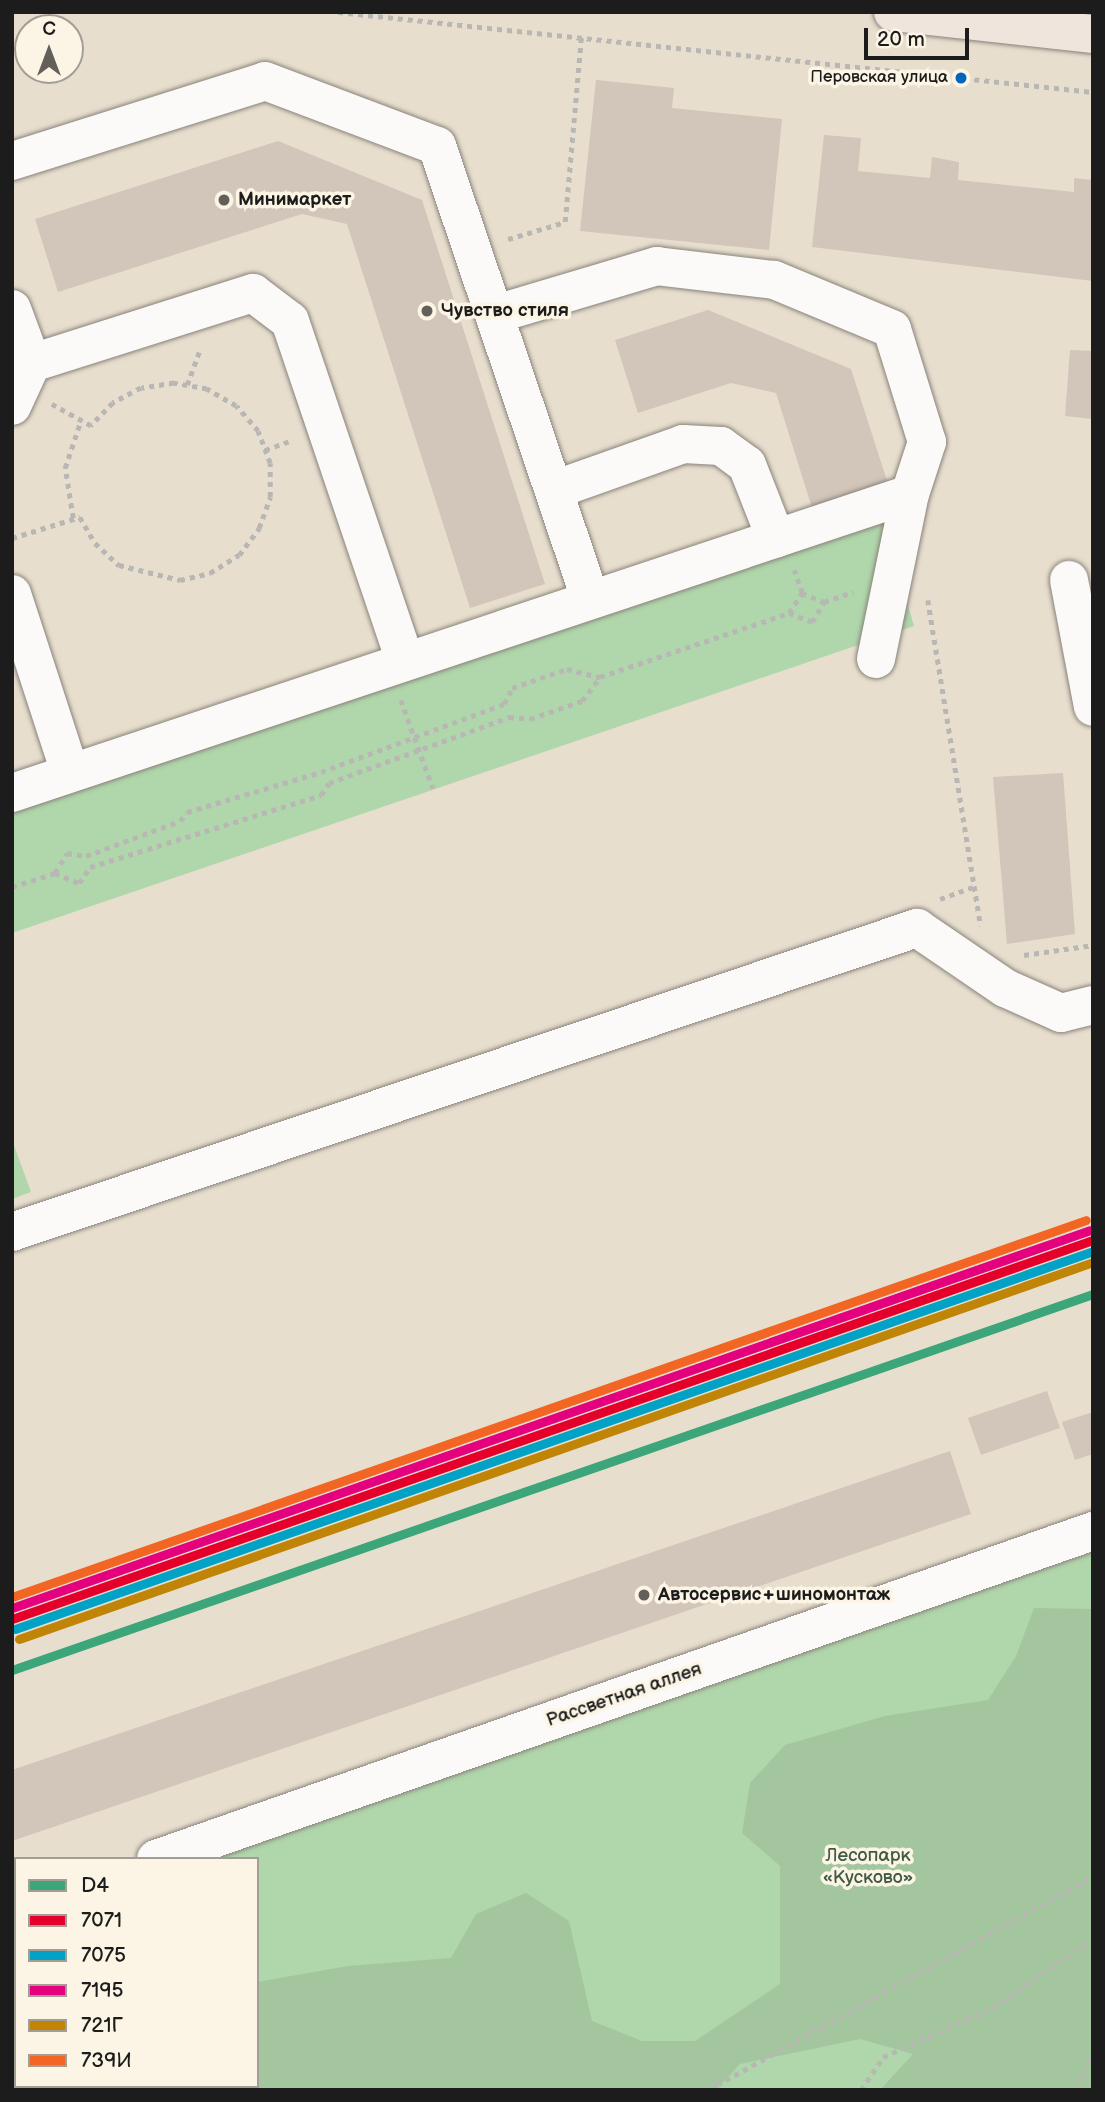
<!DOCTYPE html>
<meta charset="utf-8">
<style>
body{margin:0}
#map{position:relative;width:1105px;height:2102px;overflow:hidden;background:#e8dece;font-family:"Balsamiq Sans",sans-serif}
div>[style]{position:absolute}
.green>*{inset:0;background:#b0d6ab}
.forest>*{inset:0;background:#a3c69f}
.building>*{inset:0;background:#d2c5b9}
.path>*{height:4.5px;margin-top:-2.25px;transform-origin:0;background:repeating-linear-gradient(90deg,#b8b7b4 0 5px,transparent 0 10px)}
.roads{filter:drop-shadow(0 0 2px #88837b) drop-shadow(0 0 2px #88837b)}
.minor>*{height:38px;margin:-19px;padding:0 19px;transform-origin:19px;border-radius:19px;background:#fcfaf8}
.major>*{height:38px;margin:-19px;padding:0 19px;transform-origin:19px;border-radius:19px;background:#efe5dd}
.rail-1>*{height:9px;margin:-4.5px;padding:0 4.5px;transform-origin:4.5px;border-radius:4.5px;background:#3ca57a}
.rail-2>*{height:9px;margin:-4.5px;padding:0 4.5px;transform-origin:4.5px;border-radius:4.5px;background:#e4002b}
.rail-3>*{height:9px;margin:-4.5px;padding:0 4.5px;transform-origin:4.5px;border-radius:4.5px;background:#01a2c5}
.rail-4>*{height:9px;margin:-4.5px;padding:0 4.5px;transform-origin:4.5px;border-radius:4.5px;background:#e5007d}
.rail-5>*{height:9px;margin:-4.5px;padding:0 4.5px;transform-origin:4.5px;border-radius:4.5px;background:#c08407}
.rail-6>*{height:9px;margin:-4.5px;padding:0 4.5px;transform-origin:4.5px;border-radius:4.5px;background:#f26522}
.dots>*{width:19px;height:19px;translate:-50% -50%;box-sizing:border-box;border:4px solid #fcf5e5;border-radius:50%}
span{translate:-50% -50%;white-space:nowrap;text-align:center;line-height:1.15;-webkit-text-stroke:7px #fcf5e5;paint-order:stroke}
.bus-label{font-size:17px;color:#1c1c1c}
.right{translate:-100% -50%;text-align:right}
.poi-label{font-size:19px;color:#1c1c1c;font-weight:700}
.left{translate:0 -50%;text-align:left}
.street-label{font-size:19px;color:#1c1c1c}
.park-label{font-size:19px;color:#405b44}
.frame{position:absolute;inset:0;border:14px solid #1c1c1c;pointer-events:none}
.legend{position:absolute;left:14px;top:1857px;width:245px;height:231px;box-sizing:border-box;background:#fcf5e5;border:2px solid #a29e95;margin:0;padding:9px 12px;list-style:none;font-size:21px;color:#1c1c1c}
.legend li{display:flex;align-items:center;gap:14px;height:35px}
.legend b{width:35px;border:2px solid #a29e95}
.north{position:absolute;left:14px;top:14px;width:70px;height:70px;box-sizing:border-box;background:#fcf5e5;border:2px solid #a29e95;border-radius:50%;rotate:0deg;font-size:19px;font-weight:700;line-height:28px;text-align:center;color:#1c1c1c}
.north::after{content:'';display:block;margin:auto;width:24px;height:32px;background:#63605a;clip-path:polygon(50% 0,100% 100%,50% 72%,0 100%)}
.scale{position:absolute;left:864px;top:28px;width:105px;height:32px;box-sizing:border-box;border:4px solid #1c1c1c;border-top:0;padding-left:9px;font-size:21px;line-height:24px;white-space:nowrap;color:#1c1c1c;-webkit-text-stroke:5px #fcf5e5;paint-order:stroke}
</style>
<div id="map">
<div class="green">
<div style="clip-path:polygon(881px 515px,914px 626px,12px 933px,12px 804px)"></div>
<div style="clip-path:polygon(12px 1140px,31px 1192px,12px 1199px)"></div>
<div style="clip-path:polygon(1093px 1552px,1093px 2090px,12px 2090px,257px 2086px,257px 1859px,185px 1859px)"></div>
</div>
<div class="forest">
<div style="clip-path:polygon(1034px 1608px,1093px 1609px,1093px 2090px,880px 2090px,913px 2054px,860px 2039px,740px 2064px,716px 2090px,12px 2090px,16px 1918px,16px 2086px,257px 2086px,257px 1982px,348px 1966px,451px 1958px,476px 1914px,526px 1893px,569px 1921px,592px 2021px,642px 2041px,695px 2041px,780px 1984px,780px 1866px,742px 1833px,750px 1783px,785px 1745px,885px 1716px,988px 1700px,1016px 1656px)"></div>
</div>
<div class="building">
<div style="clip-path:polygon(596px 80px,674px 88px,672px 108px,782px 119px,769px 250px,580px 231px)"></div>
<div style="clip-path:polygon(824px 135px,861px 138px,858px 171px,930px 178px,932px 157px,959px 162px,958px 180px,1074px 192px,1074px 178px,1093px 180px,1093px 281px,812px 247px)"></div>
<div style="clip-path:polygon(278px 141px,422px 200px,545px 584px,470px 608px,347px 224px,302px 214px,58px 292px,35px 219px)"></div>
<div style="clip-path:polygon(708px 310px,851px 369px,889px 487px,813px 511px,776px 393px,731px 383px,638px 413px,615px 340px)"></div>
<div style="clip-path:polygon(1070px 350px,1093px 351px,1093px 419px,1065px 416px)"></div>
<div style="clip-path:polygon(1063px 773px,1075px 934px,1007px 944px,993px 777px)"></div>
<div style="clip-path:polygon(1047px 1391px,1060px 1428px,981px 1455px,968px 1418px)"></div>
<div style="clip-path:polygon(1093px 1412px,1093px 1454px,1075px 1460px,1062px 1422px)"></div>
<div style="clip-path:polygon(950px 1451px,971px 1514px,12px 1841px,12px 1770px)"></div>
</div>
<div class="path">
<div style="left:338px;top:12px;width:759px;rotate:6.05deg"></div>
<div style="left:508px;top:239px;width:59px;rotate:-16.6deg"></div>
<div style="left:565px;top:222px;width:185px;rotate:-85deg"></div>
<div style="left:187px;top:385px;width:37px;rotate:-70deg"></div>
<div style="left:265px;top:450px;width:30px;rotate:-20deg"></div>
<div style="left:73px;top:518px;width:51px;rotate:-99.1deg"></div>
<div style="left:65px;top:468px;width:51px;rotate:-71.6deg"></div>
<div style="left:12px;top:538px;width:71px;rotate:-17.2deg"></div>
<div style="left:80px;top:517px;width:30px;rotate:60deg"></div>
<div style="left:95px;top:543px;width:33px;rotate:43deg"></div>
<div style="left:119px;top:565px;width:63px;rotate:13.8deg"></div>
<div style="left:180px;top:580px;width:31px;rotate:-13deg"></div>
<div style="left:210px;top:573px;width:34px;rotate:-32deg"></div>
<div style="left:239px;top:555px;width:34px;rotate:-53deg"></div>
<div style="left:259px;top:528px;width:33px;rotate:-70deg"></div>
<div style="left:270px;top:497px;width:34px;rotate:-90deg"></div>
<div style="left:270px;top:463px;width:34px;rotate:-111deg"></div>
<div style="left:258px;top:431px;width:33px;rotate:-131deg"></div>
<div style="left:236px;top:406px;width:34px;rotate:-150deg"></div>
<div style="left:207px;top:389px;width:34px;rotate:-170deg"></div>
<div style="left:174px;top:383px;width:33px;rotate:171deg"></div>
<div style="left:141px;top:388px;width:32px;rotate:152deg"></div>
<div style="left:113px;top:403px;width:32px;rotate:134deg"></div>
<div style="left:91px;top:426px;width:46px;rotate:-151.2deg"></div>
<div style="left:802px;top:593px;width:24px;rotate:22deg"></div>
<div style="left:928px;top:600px;width:330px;rotate:80.8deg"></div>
<div style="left:789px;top:613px;width:24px;rotate:-57deg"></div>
<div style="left:802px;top:593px;width:24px;rotate:-109deg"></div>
<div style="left:401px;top:700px;width:94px;rotate:70deg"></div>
<div style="left:55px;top:873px;width:23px;rotate:-59deg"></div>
<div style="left:67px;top:853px;width:19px;rotate:9deg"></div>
<div style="left:86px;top:856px;width:100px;rotate:-20.4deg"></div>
<div style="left:180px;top:821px;width:11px;rotate:-52deg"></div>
<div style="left:187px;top:812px;width:140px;rotate:-16.6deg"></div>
<div style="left:321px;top:772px;width:195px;rotate:-20.4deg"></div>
<div style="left:504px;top:704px;width:18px;rotate:-63deg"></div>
<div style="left:512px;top:688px;width:58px;rotate:-19.1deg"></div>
<div style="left:567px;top:669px;width:34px;rotate:14deg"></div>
<div style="left:12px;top:887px;width:45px;rotate:-18deg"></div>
<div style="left:55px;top:873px;width:26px;rotate:23deg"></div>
<div style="left:79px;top:883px;width:19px;rotate:-55deg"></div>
<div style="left:90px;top:867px;width:242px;rotate:-17.3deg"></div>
<div style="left:321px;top:795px;width:14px;rotate:-56deg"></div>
<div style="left:329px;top:783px;width:192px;rotate:-20.1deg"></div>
<div style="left:509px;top:717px;width:21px;rotate:5deg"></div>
<div style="left:530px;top:719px;width:55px;rotate:-19.1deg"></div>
<div style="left:582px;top:701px;width:30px;rotate:-53deg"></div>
<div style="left:600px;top:677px;width:200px;rotate:-18.7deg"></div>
<div style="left:789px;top:613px;width:25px;rotate:21deg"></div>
<div style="left:812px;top:622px;width:23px;rotate:-59deg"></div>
<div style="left:824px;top:602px;width:31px;rotate:-19deg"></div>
<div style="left:940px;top:899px;width:35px;rotate:-20deg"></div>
<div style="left:1024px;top:955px;width:70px;rotate:-8.2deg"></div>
<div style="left:708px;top:2090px;width:440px;rotate:-29deg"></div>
<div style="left:861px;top:2090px;width:40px;rotate:-56deg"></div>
<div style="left:883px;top:2057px;width:120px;rotate:-24.2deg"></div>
<div style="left:992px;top:2008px;width:122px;rotate:-34.3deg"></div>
<div style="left:1076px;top:2090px;width:37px;rotate:-63deg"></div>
</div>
<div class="roads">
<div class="minor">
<div style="left:12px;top:161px;width:265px;rotate:-17.5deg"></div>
<div style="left:265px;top:81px;width:184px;rotate:20.7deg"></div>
<div style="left:437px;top:146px;width:479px;rotate:71.3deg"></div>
<div style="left:12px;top:309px;width:58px;rotate:69.7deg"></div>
<div style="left:12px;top:406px;width:47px;rotate:-65.1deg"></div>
<div style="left:32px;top:363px;width:232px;rotate:-17.6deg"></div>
<div style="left:253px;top:293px;width:46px;rotate:37.1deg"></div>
<div style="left:290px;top:321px;width:359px;rotate:71.3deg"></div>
<div style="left:554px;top:490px;width:137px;rotate:-19.6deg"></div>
<div style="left:683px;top:444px;width:38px;rotate:3deg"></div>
<div style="left:721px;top:446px;width:32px;rotate:36deg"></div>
<div style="left:747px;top:465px;width:79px;rotate:68.6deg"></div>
<div style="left:1069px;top:580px;width:129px;rotate:79.3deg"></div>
<div style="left:12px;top:594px;width:188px;rotate:72deg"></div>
<div style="left:876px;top:659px;width:168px;rotate:-78.4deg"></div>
<div style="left:12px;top:793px;width:946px;rotate:-18.42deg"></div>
<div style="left:910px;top:494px;width:55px;rotate:-71.9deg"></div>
<div style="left:927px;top:442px;width:118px;rotate:-107.2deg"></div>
<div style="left:892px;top:329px;width:128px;rotate:-157.4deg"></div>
<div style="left:774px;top:280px;width:118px;rotate:-173.2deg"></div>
<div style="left:657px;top:266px;width:168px;rotate:163.4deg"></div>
<div style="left:12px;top:1232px;width:955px;rotate:-18.57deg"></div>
<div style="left:917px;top:928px;width:107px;rotate:34.3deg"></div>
<div style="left:1005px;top:988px;width:61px;rotate:24.1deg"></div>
<div style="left:1061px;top:1013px;width:33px;rotate:-14deg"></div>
<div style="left:156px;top:1859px;width:993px;rotate:-19.29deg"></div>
<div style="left:12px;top:1909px;width:4px;rotate:-14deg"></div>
</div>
<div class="major">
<div style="left:893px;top:12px;width:201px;rotate:6.3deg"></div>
</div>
</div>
<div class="rail-1">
<div style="left:12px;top:1670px;width:1145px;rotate:-19.18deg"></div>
</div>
<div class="rail-2">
<div style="left:12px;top:1619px;width:1146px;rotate:-19.32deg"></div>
</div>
<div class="rail-3">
<div style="left:15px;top:1629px;width:1142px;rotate:-19.32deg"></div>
</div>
<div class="rail-4">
<div style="left:12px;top:1608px;width:1142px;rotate:-19.32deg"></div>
</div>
<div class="rail-5">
<div style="left:19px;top:1639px;width:1138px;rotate:-19.34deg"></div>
</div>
<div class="rail-6">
<div style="left:12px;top:1597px;width:1138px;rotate:-19.34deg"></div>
</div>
<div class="dots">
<div style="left:961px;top:78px;background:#0065bd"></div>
<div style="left:224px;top:200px;background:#63605a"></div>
<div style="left:427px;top:311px;background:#63605a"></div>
<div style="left:644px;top:1595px;background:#63605a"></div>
</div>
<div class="bus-label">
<span class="right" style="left:948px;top:78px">Перовская улица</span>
</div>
<div class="poi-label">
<span class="left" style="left:238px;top:200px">Минимаркет</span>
<span class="left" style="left:441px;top:311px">Чувство стиля</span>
<span class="left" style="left:658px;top:1595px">Автосервис+шиномонтаж</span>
</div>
<div class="street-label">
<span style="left:624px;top:1695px;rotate:-19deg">Рассветная аллея</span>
</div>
<div class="park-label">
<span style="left:868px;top:1867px">Лесопарк<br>«Кусково»</span>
</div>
<div class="frame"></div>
<ul class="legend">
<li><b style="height:9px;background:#3ca57a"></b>D4</li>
<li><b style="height:9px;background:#e4002b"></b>7071</li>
<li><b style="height:9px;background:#01a2c5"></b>7075</li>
<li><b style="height:9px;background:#e5007d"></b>7195</li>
<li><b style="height:9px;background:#c08407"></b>721Г</li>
<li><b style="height:9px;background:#f26522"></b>739И</li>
</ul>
<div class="north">С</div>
<div class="scale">20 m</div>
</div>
